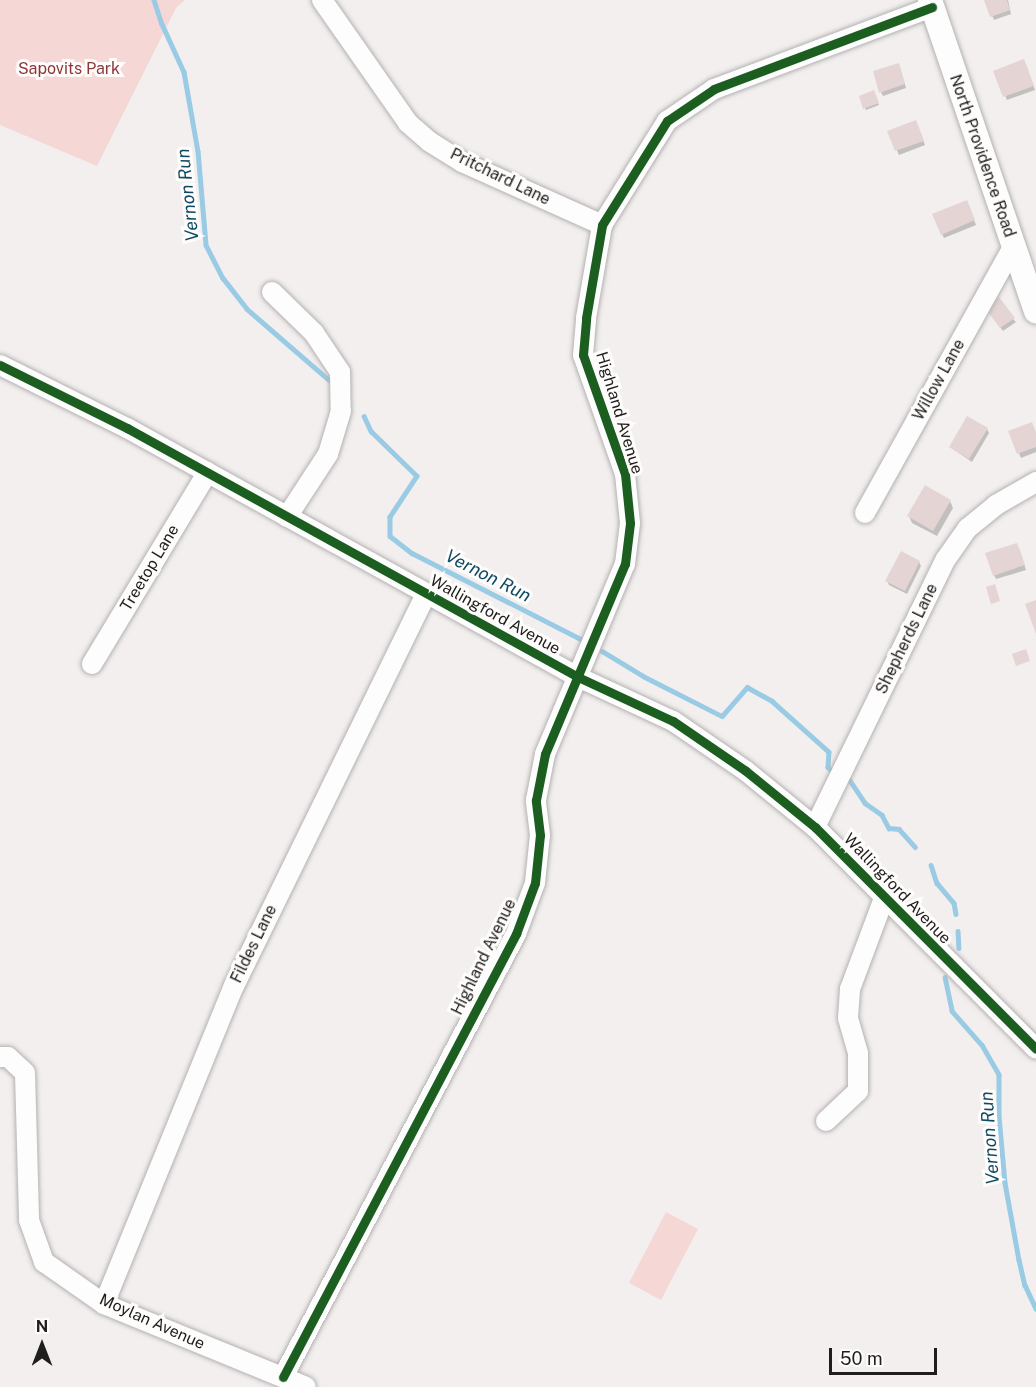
<!DOCTYPE html>
<style>
body{margin:0}
#map{position:relative;width:1036px;height:1387px;overflow:hidden;background:#f3efef;font-family:"Public Sans",sans-serif}
div>[style]{position:absolute}
.green>*{inset:0;background:#f5d7d6}
.shadow>*{inset:0;background:#0003}
.stream>*{height:4.5px;margin:-2.25px;padding:0 2.25px;transform-origin:2.25px;border-radius:2.25px;background:#9acbe4}
.building>*{inset:0;background:#e4d4d4}
.roads{filter:drop-shadow(0 0 2px #b4b1b1) drop-shadow(0 0 2px #b4b1b1)}
.minor>*{height:20px;margin:-10px;padding:0 10px;transform-origin:10px;border-radius:10px;background:#fdfdfd}
.major>*{height:24px;margin:-12px;padding:0 12px;transform-origin:12px;border-radius:12px;background:#fdfdfd}
.cycleway>*{height:9px;margin:-4.5px;padding:0 4.5px;transform-origin:4.5px;border-radius:4.5px;background:#1b5e20}
span{translate:-50% -50%;white-space:nowrap;text-align:center;line-height:1.15;-webkit-text-stroke:6px #fffdfc;paint-order:stroke}
.park-label{font-size:16px;color:#8d3639}
.street-label{font-size:16px;color:#201d1d}
.water-label{font-size:18px;color:#0f4a63;font-style:italic}
.north{position:absolute;left:12px;top:1315px;width:60px;height:60px;-webkit-text-stroke:4px #fffdfc;paint-order:stroke;rotate:0deg;font-size:16px;font-weight:700;line-height:24px;text-align:center;color:#201d1d}
.north::after{content:'';display:block;margin:auto;width:21px;height:27px;background:#201d1d;clip-path:polygon(50% 0,100% 100%,50% 72%,0 100%)}
.scale{position:absolute;left:829px;top:1348px;width:108px;height:27px;box-sizing:border-box;border:3px solid #201d1d;border-top:0;padding-left:8px;font-size:18px;line-height:21px;white-space:nowrap;color:#201d1d;-webkit-text-stroke:4px #fffdfc;paint-order:stroke}
</style>
<div id="map">
<div class="green">
<div style="clip-path:polygon(0 0,185px 0,176px 8px,97px 166px,0 125px)"></div>
<div style="clip-path:polygon(666px 1212px,698px 1229px,661px 1300px,629px 1283px)"></div>
</div>
<div class="shadow">
<div style="clip-path:polygon(986px 0,1008px 0,1011px 14px,994px 20px)"></div>
<div style="clip-path:polygon(1026px 65px,1035px 90px,1007px 100px,995px 72px)"></div>
<div style="clip-path:polygon(900px 68px,906px 88px,883px 96px,881px 92px)"></div>
<div style="clip-path:polygon(873px 92px,879px 105px,866px 110px,860px 97px)"></div>
<div style="clip-path:polygon(918px 126px,925px 145px,899px 155px,889px 132px)"></div>
<div style="clip-path:polygon(968px 206px,976px 225px,944px 238px,942px 234px)"></div>
<div style="clip-path:polygon(989px 312px,1013px 319px,1016px 322px,1003px 331px)"></div>
<div style="clip-path:polygon(987px 429px,989px 433px,972px 462px,950px 447px)"></div>
<div style="clip-path:polygon(1010px 432px,1036px 434px,1036px 452px,1021px 458px)"></div>
<div style="clip-path:polygon(950px 501px,953px 508px,937px 536px,912px 523px,909px 516px)"></div>
<div style="clip-path:polygon(1019px 548px,1026px 570px,996px 579px,994px 575px)"></div>
<div style="clip-path:polygon(919px 562px,921px 566px,907px 594px,889px 585px,887px 581px)"></div>
</div>
<div class="stream">
<div style="left:154px;top:0;width:25px;rotate:72deg"></div>
<div style="left:162px;top:24px;width:53px;rotate:65.4deg"></div>
<div style="left:184px;top:72px;width:80px;rotate:80deg"></div>
<div style="left:198px;top:151px;width:94px;rotate:85.1deg"></div>
<div style="left:206px;top:245px;width:37px;rotate:63deg"></div>
<div style="left:223px;top:278px;width:39px;rotate:52deg"></div>
<div style="left:247px;top:309px;width:108px;rotate:40.9deg"></div>
<div style="left:364px;top:416px;width:17px;rotate:65deg"></div>
<div style="left:371px;top:431px;width:64px;rotate:44.4deg"></div>
<div style="left:417px;top:476px;width:49px;rotate:123.4deg"></div>
<div style="left:390px;top:517px;width:19px;rotate:90deg"></div>
<div style="left:390px;top:536px;width:28px;rotate:38deg"></div>
<div style="left:412px;top:553px;width:190px;rotate:27deg"></div>
<div style="left:602px;top:651px;width:50px;rotate:31.2deg"></div>
<div style="left:645px;top:677px;width:86px;rotate:26.9deg"></div>
<div style="left:722px;top:716px;width:38px;rotate:-49deg"></div>
<div style="left:747px;top:687px;width:29px;rotate:29deg"></div>
<div style="left:772px;top:701px;width:76px;rotate:41.8deg"></div>
<div style="left:829px;top:752px;width:15px;rotate:94deg"></div>
<div style="left:828px;top:767px;width:3px;rotate:45deg"></div>
<div style="left:849px;top:779px;width:29px;rotate:56deg"></div>
<div style="left:865px;top:803px;width:21px;rotate:35deg"></div>
<div style="left:882px;top:815px;width:15px;rotate:62deg"></div>
<div style="left:889px;top:828px;width:10px;rotate:6deg"></div>
<div style="left:899px;top:829px;width:24px;rotate:48deg"></div>
<div style="left:931px;top:865px;width:19px;rotate:72deg"></div>
<div style="left:937px;top:883px;width:26px;rotate:50deg"></div>
<div style="left:954px;top:903px;width:11px;rotate:80deg"></div>
<div style="left:958px;top:931px;width:17px;rotate:87deg"></div>
<div style="left:945px;top:977px;width:35px;rotate:78deg"></div>
<div style="left:952px;top:1011px;width:45px;rotate:48.6deg"></div>
<div style="left:982px;top:1045px;width:34px;rotate:60deg"></div>
<div style="left:999px;top:1075px;width:41px;rotate:90deg"></div>
<div style="left:999px;top:1116px;width:67px;rotate:84.9deg"></div>
<div style="left:1005px;top:1183px;width:78px;rotate:79.7deg"></div>
<div style="left:1019px;top:1260px;width:26px;rotate:77deg"></div>
<div style="left:1025px;top:1285px;width:26px;rotate:65deg"></div>
</div>
<div class="building">
<div style="clip-path:polygon(984px 0,1007px 0,1010px 10px,990px 17px)"></div>
<div style="clip-path:polygon(1024px 59px,1034px 86px,1003px 97px,993px 71px)"></div>
<div style="clip-path:polygon(899px 63px,905px 84px,879px 93px,873px 71px)"></div>
<div style="clip-path:polygon(874px 90px,879px 103px,863px 109px,859px 96px)"></div>
<div style="clip-path:polygon(916px 120px,924px 141px,895px 151px,887px 131px)"></div>
<div style="clip-path:polygon(967px 200px,975px 220px,941px 235px,932px 214px)"></div>
<div style="clip-path:polygon(999px 297px,1015px 318px,1000px 328px,985px 308px)"></div>
<div style="clip-path:polygon(967px 416px,988px 428px,969px 459px,949px 447px)"></div>
<div style="clip-path:polygon(1032px 422px,1036px 432px,1036px 447px,1017px 454px,1008px 431px)"></div>
<div style="clip-path:polygon(925px 485px,951px 500px,933px 531px,907px 516px)"></div>
<div style="clip-path:polygon(1017px 543px,1025px 565px,993px 576px,985px 553px)"></div>
<div style="clip-path:polygon(901px 551px,920px 561px,905px 591px,885px 581px)"></div>
<div style="clip-path:polygon(995px 584px,1000px 601px,991px 604px,986px 587px)"></div>
<div style="clip-path:polygon(1036px 600px,1036px 634px,1025px 604px)"></div>
<div style="clip-path:polygon(1026px 649px,1030px 661px,1016px 666px,1012px 654px)"></div>
</div>
<div class="roads">
<div class="minor">
<div style="left:322px;top:0;width:150px;rotate:55deg"></div>
<div style="left:408px;top:123px;width:29px;rotate:41deg"></div>
<div style="left:430px;top:142px;width:38px;rotate:32deg"></div>
<div style="left:462px;top:162px;width:154px;rotate:24.2deg"></div>
<div style="left:272px;top:292px;width:59px;rotate:44.3deg"></div>
<div style="left:314px;top:333px;width:47px;rotate:56.3deg"></div>
<div style="left:340px;top:372px;width:39px;rotate:89deg"></div>
<div style="left:341px;top:411px;width:45px;rotate:106.8deg"></div>
<div style="left:328px;top:454px;width:75px;rotate:123.1deg"></div>
<div style="left:0;top:365px;width:142px;rotate:26.4deg"></div>
<div style="left:127px;top:428px;width:515px;rotate:28.9deg"></div>
<div style="left:578px;top:677px;width:105px;rotate:24.9deg"></div>
<div style="left:673px;top:721px;width:88px;rotate:34.4deg"></div>
<div style="left:746px;top:771px;width:89px;rotate:39.1deg"></div>
<div style="left:815px;top:827px;width:313px;rotate:45.1deg"></div>
<div style="left:865px;top:513px;width:304px;rotate:-60.9deg"></div>
<div style="left:92px;top:664px;width:224px;rotate:-58.9deg"></div>
<div style="left:815px;top:827px;width:298px;rotate:-64deg"></div>
<div style="left:946px;top:559px;width:38px;rotate:-55deg"></div>
<div style="left:968px;top:528px;width:36px;rotate:-39deg"></div>
<div style="left:996px;top:505px;width:46px;rotate:-29.9deg"></div>
<div style="left:0;top:1057px;width:8px"></div>
<div style="left:8px;top:1057px;width:23px;rotate:43deg"></div>
<div style="left:25px;top:1073px;width:147px;rotate:88.4deg"></div>
<div style="left:29px;top:1220px;width:45px;rotate:70.3deg"></div>
<div style="left:44px;top:1262px;width:73px;rotate:35deg"></div>
<div style="left:104px;top:1304px;width:218px;rotate:22.3deg"></div>
<div style="left:826px;top:1121px;width:44px;rotate:-43.2deg"></div>
<div style="left:858px;top:1091px;width:38px;rotate:-90deg"></div>
<div style="left:858px;top:1053px;width:36px;rotate:-106deg"></div>
<div style="left:848px;top:1018px;width:29px;rotate:-86deg"></div>
<div style="left:850px;top:989px;width:97px;rotate:-69.5deg"></div>
<div style="left:104px;top:1304px;width:344px;rotate:-67.8deg"></div>
<div style="left:234px;top:986px;width:436px;rotate:-63.9deg"></div>
<div style="left:283px;top:1377px;width:501px;rotate:-62.26deg"></div>
<div style="left:516px;top:934px;width:54px;rotate:-69.6deg"></div>
<div style="left:535px;top:883px;width:48px;rotate:-84.1deg"></div>
<div style="left:540px;top:835px;width:35px;rotate:-97deg"></div>
<div style="left:536px;top:800px;width:47px;rotate:-78.9deg"></div>
<div style="left:545px;top:754px;width:206px;rotate:-67.2deg"></div>
<div style="left:625px;top:564px;width:41px;rotate:-83deg"></div>
<div style="left:630px;top:523px;width:49px;rotate:-95.8deg"></div>
<div style="left:625px;top:474px;width:126px;rotate:-109.4deg"></div>
<div style="left:583px;top:355px;width:37px;rotate:-85deg"></div>
<div style="left:586px;top:318px;width:94px;rotate:-80.2deg"></div>
<div style="left:602px;top:225px;width:123px;rotate:-58deg"></div>
<div style="left:667px;top:121px;width:57px;rotate:-34.2deg"></div>
<div style="left:714px;top:89px;width:233px;rotate:-20.6deg"></div>
</div>
<div class="major">
<div style="left:930px;top:0;width:329px;rotate:71.2deg"></div>
</div>
</div>
<div class="cycleway">
<div style="left:0;top:365px;width:142px;rotate:26.4deg"></div>
<div style="left:127px;top:428px;width:515px;rotate:28.9deg"></div>
<div style="left:578px;top:677px;width:105px;rotate:24.9deg"></div>
<div style="left:673px;top:721px;width:88px;rotate:34.4deg"></div>
<div style="left:746px;top:771px;width:89px;rotate:39.1deg"></div>
<div style="left:815px;top:827px;width:313px;rotate:45.1deg"></div>
<div style="left:283px;top:1377px;width:501px;rotate:-62.26deg"></div>
<div style="left:516px;top:934px;width:54px;rotate:-69.6deg"></div>
<div style="left:535px;top:883px;width:48px;rotate:-84.1deg"></div>
<div style="left:540px;top:835px;width:35px;rotate:-97deg"></div>
<div style="left:536px;top:800px;width:47px;rotate:-78.9deg"></div>
<div style="left:545px;top:754px;width:206px;rotate:-67.2deg"></div>
<div style="left:625px;top:564px;width:41px;rotate:-83deg"></div>
<div style="left:630px;top:523px;width:49px;rotate:-95.8deg"></div>
<div style="left:625px;top:474px;width:126px;rotate:-109.4deg"></div>
<div style="left:583px;top:355px;width:37px;rotate:-85deg"></div>
<div style="left:586px;top:318px;width:94px;rotate:-80.2deg"></div>
<div style="left:602px;top:225px;width:123px;rotate:-58deg"></div>
<div style="left:667px;top:121px;width:57px;rotate:-34.2deg"></div>
<div style="left:714px;top:89px;width:233px;rotate:-20.6deg"></div>
</div>
<div class="park-label">
<span style="left:69px;top:69px">Sapovits Park</span>
</div>
<div class="street-label">
<span style="left:982px;top:156px;rotate:71deg">North Providence Road</span>
<span style="left:500px;top:177px;rotate:26deg">Pritchard Lane</span>
<span style="left:939px;top:380px;rotate:-61deg">Willow Lane</span>
<span style="left:619px;top:413px;rotate:73deg">Highland Avenue</span>
<span style="left:150px;top:568px;rotate:-59deg">Treetop Lane</span>
<span style="left:495px;top:615px;rotate:29deg">Wallingford Avenue</span>
<span style="left:907px;top:639px;rotate:-64deg">Shepherds Lane</span>
<span style="left:897px;top:889px;rotate:46deg">Wallingford Avenue</span>
<span style="left:254px;top:944px;rotate:-64deg">Fildes Lane</span>
<span style="left:484px;top:957px;rotate:-64deg">Highland Avenue</span>
<span style="left:152px;top:1322px;rotate:24deg">Moylan Avenue</span>
</div>
<div class="water-label">
<span style="left:188px;top:195px;rotate:-96deg">Vernon Run</span>
<span style="left:488px;top:576px;rotate:27deg">Vernon Run</span>
<span style="left:990px;top:1138px;rotate:-94deg">Vernon Run</span>
</div>
<div class="north">N</div>
<div class="scale">50 m</div>
</div>
